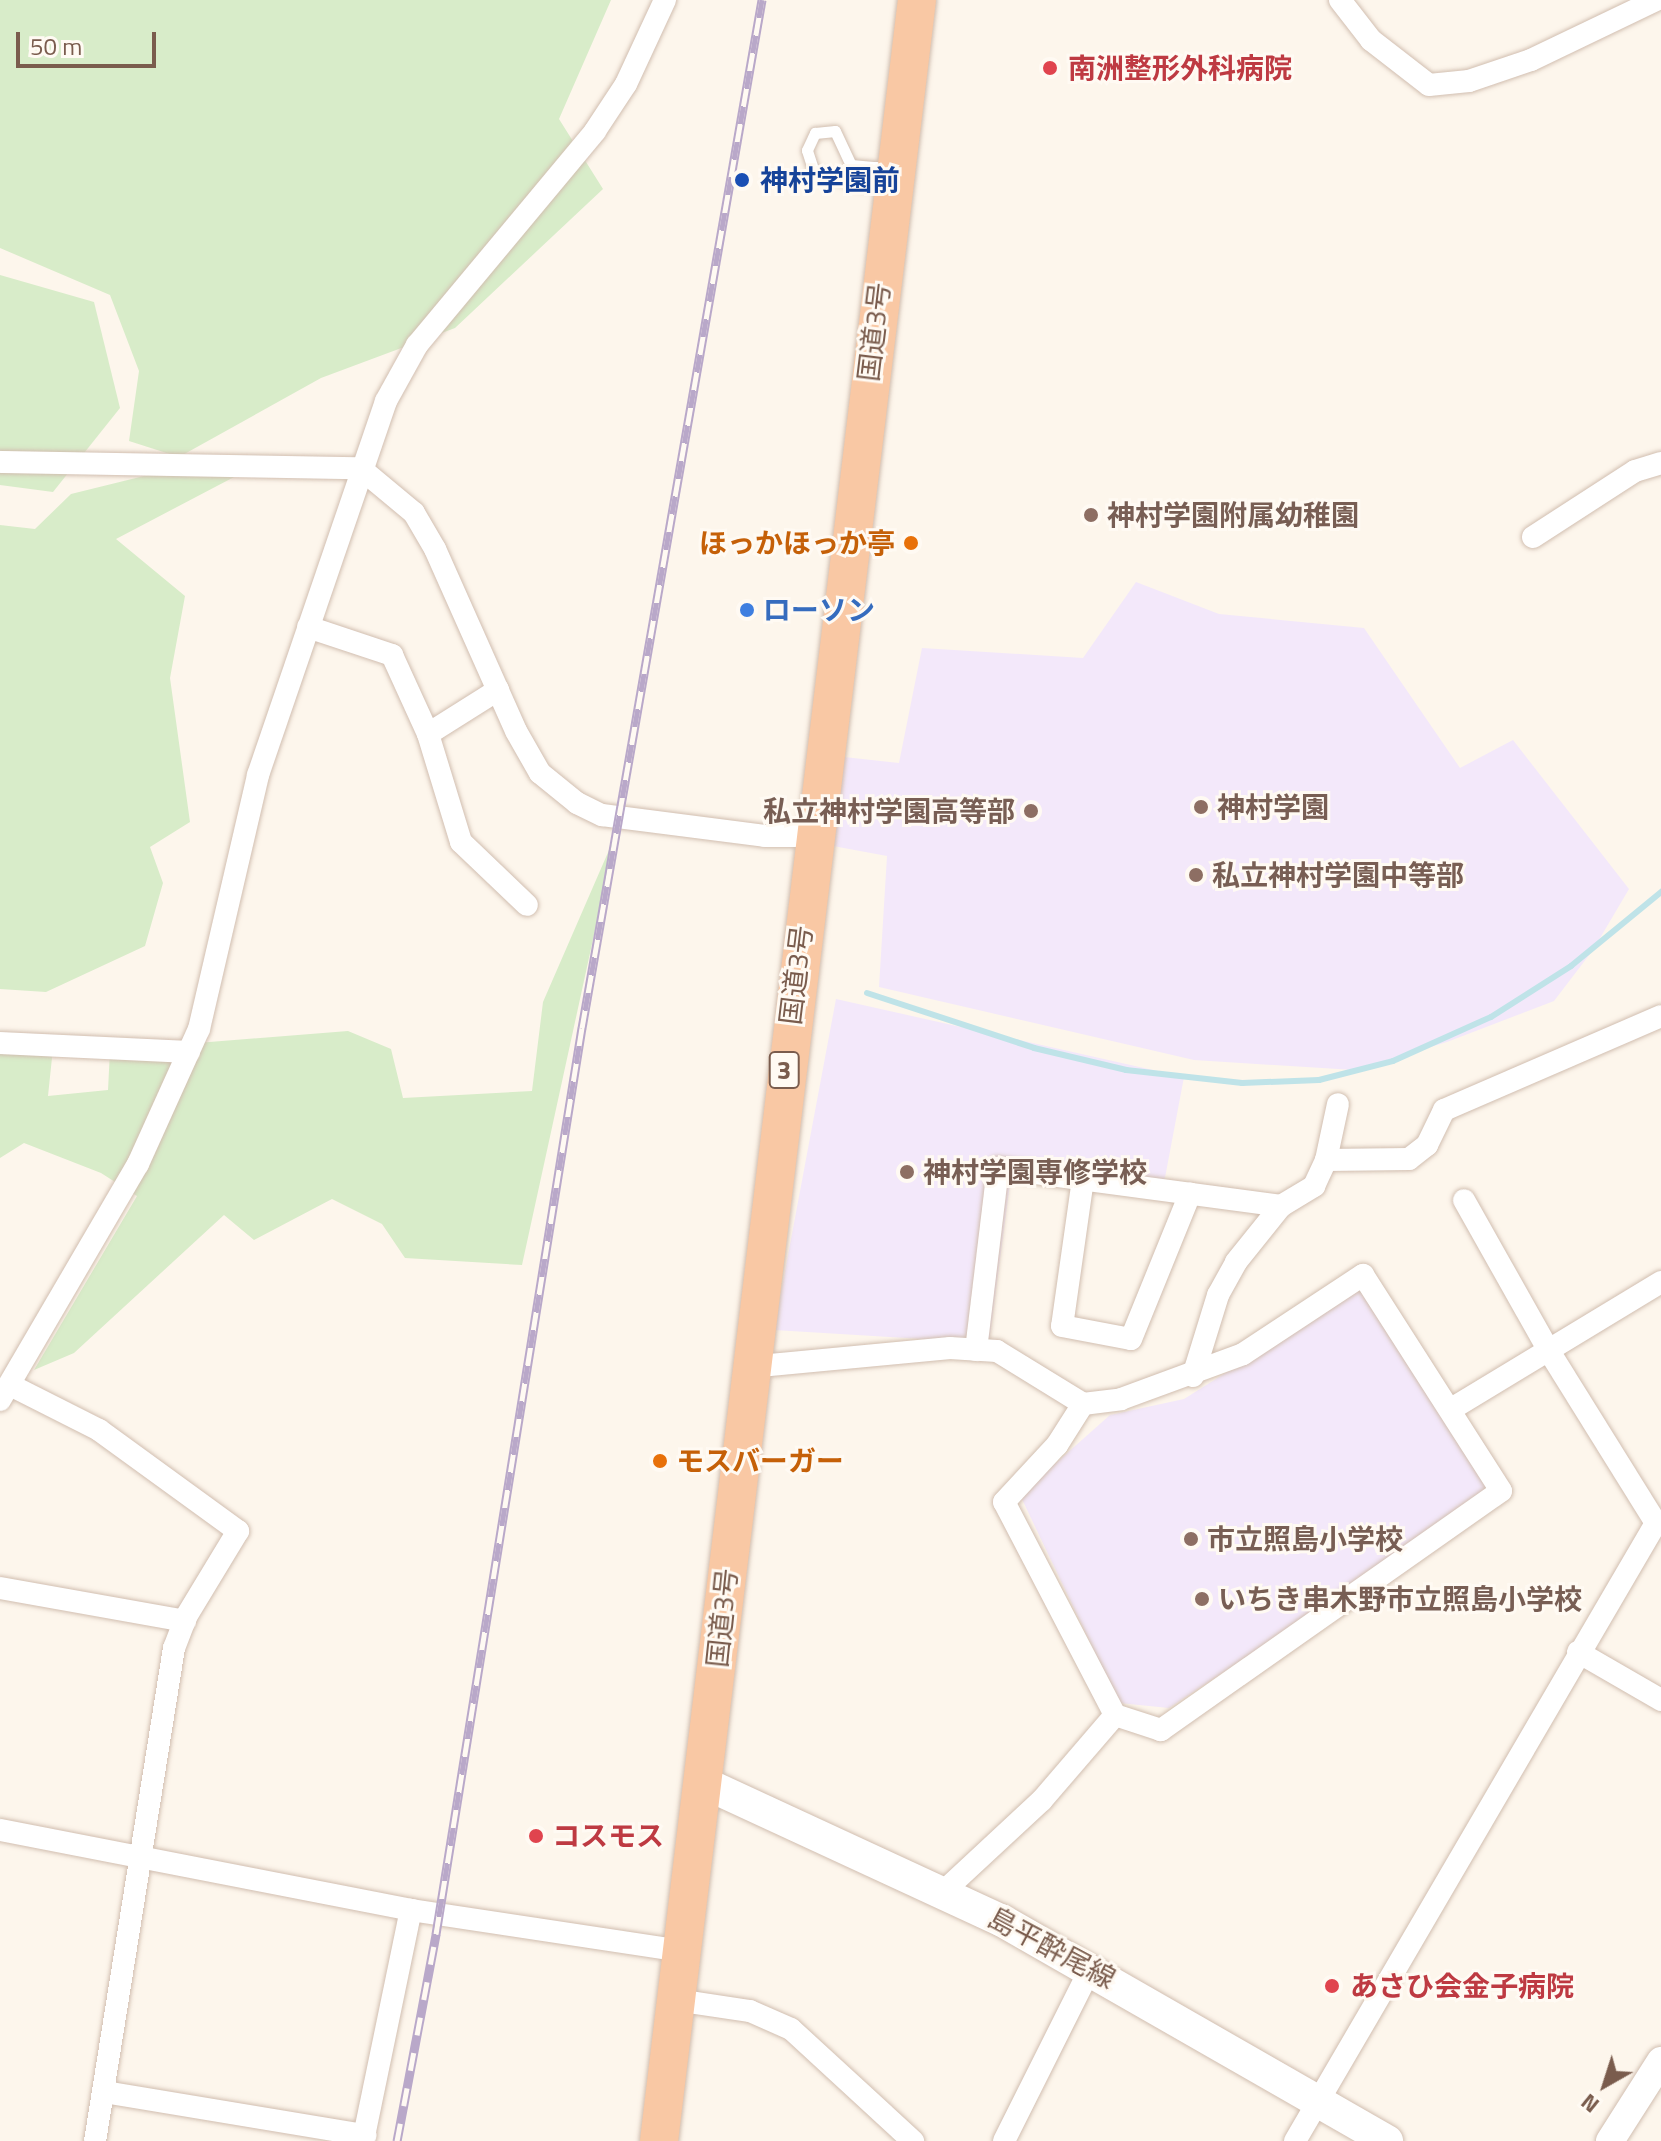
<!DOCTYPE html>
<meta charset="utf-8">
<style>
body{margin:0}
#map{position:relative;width:1661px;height:2141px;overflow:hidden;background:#fdf6ec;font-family:"Titillium Web","Noto Sans JP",sans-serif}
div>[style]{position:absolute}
.education>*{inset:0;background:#f3e8fa}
.green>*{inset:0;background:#d8ecc9}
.stream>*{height:6px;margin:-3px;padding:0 3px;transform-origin:3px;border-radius:3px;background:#bfe3e8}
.roads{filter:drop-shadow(0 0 2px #d1beb0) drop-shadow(0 0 2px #d1beb0)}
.service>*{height:11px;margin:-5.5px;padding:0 5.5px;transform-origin:5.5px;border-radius:5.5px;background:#fff}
.minor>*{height:22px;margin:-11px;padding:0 11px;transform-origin:11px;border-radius:11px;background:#fff}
.tertiary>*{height:28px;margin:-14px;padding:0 14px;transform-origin:14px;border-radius:14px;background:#fff}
.secondary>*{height:32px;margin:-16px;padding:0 16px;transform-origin:16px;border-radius:16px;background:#fff}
.trunk>*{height:38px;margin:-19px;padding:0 19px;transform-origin:19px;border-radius:19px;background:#f9c8a4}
.rail>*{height:9px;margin-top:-4.5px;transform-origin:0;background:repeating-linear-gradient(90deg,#fffaf3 0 18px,#b9a8c9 0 36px);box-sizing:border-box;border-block:2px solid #b9a8c9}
.dots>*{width:22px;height:22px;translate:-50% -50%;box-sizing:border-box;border:4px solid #fffaf3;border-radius:50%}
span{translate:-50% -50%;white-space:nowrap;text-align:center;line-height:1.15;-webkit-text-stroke:6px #fffaf3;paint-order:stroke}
.shield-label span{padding:2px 6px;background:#fffaf3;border:2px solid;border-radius:6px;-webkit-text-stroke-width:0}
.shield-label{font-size:26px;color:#7a5c4d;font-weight:700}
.health-label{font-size:28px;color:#be3a42;font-weight:700}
.left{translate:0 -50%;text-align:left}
.transit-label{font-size:28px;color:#164399;font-weight:700}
.street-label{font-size:28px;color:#7a5c4d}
.education-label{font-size:28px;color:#785e54;font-weight:700}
.right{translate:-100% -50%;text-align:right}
.food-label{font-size:28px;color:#c56008;font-weight:700}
.shop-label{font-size:28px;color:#366cbe;font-weight:700}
.north{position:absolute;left:1565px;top:2045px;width:80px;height:80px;-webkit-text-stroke:6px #fffaf3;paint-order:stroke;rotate:219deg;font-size:22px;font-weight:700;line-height:32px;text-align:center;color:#7a5c4d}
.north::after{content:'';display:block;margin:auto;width:28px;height:36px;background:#7a5c4d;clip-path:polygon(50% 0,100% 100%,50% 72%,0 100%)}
.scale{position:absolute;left:16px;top:32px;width:140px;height:36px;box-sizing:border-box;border:4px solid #7a5c4d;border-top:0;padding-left:10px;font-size:24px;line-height:28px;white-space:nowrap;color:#7a5c4d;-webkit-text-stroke:6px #fffaf3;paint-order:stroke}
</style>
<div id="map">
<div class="education">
<div style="clip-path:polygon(1136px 582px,1219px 614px,1364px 628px,1460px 768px,1513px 740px,1629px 889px,1593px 950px,1554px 1001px,1447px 1042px,1354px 1070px,1194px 1060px,879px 987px,887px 856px,833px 846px,844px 757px,899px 763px,922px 648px,1083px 658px)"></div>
<div style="clip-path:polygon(836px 999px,1184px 1077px,1164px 1183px,1013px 1161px,989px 1343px,774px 1330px)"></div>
<div style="clip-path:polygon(1361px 1288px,1493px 1494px,1169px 1708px,1119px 1703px,1020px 1495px,1110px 1415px,1184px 1399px)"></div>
</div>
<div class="green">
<div style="clip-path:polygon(0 0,611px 0,559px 119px,603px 189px,455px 328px,321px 378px,179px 457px,129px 441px,139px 371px,110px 295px,0 248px)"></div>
<div style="clip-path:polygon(0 275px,94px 302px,120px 408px,53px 492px,0 485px)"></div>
<div style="clip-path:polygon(148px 475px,236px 476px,116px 539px,185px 596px,170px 678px,190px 822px,150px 847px,163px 883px,145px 946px,46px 992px,0 989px,0 525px,35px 529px,71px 494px)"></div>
<div style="clip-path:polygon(616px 834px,522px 1265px,405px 1258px,382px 1224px,332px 1199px,254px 1240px,224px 1215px,74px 1353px,34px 1370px,137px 1196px,101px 1173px,24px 1143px,0 1158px,0 1048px,53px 1048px,48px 1096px,108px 1090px,110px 1050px,348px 1031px,391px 1049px,403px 1098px,532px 1091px,543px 1002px)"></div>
</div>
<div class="stream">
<div style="left:867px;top:993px;width:176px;rotate:18.2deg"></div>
<div style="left:1034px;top:1048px;width:95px;rotate:13.4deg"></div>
<div style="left:1126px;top:1070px;width:117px;rotate:6.4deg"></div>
<div style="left:1242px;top:1083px;width:77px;rotate:-2.2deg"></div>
<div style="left:1319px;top:1080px;width:76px;rotate:-14.4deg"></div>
<div style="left:1393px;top:1061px;width:107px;rotate:-24.2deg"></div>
<div style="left:1491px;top:1017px;width:95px;rotate:-32.5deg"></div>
<div style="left:1571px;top:966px;width:117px;rotate:-39.4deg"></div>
</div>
<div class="roads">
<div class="service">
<div style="left:835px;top:131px;width:38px;rotate:65deg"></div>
<div style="left:851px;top:165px;width:25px;rotate:5deg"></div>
<div style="left:876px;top:167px;width:25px;rotate:48deg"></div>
<div style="left:893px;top:186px;width:31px;rotate:-178deg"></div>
<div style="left:862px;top:185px;width:50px;rotate:-164.8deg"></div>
<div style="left:814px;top:172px;width:23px;rotate:-108deg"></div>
<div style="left:807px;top:150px;width:19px;rotate:-65deg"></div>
<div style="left:815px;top:133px;width:20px;rotate:-6deg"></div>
</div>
<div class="minor">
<div style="left:1340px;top:0;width:51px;rotate:52.2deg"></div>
<div style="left:1371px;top:40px;width:73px;rotate:37.8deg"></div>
<div style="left:1429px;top:85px;width:40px;rotate:-5.7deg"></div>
<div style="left:1469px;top:81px;width:65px;rotate:-18.7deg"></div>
<div style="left:1531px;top:60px;width:139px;rotate:-25.6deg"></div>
<div style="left:0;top:462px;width:360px;rotate:1deg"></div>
<div style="left:360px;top:468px;width:70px;rotate:39.8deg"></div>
<div style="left:414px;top:513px;width:42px;rotate:59.7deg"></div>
<div style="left:435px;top:549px;width:199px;rotate:66deg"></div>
<div style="left:516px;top:731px;width:48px;rotate:60.3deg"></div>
<div style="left:540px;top:773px;width:48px;rotate:39deg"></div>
<div style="left:577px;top:803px;width:28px;rotate:26deg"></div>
<div style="left:602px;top:815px;width:164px;rotate:7.3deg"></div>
<div style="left:765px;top:836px;width:47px"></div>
<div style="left:1533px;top:537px;width:121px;rotate:-32.9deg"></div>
<div style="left:1635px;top:471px;width:27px;rotate:-17deg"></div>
<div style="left:308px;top:627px;width:89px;rotate:18.4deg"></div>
<div style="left:392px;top:655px;width:87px;rotate:65.5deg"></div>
<div style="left:428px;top:734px;width:113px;rotate:73deg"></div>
<div style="left:461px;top:842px;width:91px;rotate:43.7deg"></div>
<div style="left:428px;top:734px;width:83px;rotate:-32.2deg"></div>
<div style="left:0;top:1043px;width:189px;rotate:2.7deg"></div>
<div style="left:1326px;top:1160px;width:83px;rotate:-0.7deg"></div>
<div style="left:1409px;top:1159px;width:23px;rotate:-38deg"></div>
<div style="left:1427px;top:1145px;width:39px;rotate:-64deg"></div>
<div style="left:1444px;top:1110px;width:236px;rotate:-23.4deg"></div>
<div style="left:1083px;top:1179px;width:148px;rotate:98.1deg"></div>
<div style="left:1062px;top:1326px;width:70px;rotate:10.7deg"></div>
<div style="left:1131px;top:1339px;width:157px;rotate:-67.9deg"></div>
<div style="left:976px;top:1350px;width:183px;rotate:-83.1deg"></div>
<div style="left:998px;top:1168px;width:286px;rotate:7.6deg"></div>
<div style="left:749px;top:1367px;width:202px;rotate:-5.4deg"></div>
<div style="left:950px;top:1348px;width:47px;rotate:3.7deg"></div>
<div style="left:997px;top:1351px;width:101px;rotate:31.6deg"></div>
<div style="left:1083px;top:1404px;width:38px;rotate:-7deg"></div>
<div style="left:1121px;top:1399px;width:130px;rotate:-20.2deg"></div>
<div style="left:1243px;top:1354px;width:144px;rotate:-33.4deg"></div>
<div style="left:1363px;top:1275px;width:256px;rotate:57.4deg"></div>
<div style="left:1501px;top:1491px;width:416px;rotate:144.9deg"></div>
<div style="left:1161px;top:1730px;width:48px;rotate:-161.9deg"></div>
<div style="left:1115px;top:1715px;width:240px;rotate:-117.5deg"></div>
<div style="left:1004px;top:1502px;width:78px;rotate:-47.1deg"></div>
<div style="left:1057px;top:1445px;width:49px;rotate:-57.6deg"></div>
<div style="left:1193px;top:1376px;width:85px;rotate:-72.8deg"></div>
<div style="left:1218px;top:1295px;width:38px;rotate:-61deg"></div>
<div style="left:1236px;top:1262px;width:72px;rotate:-51.2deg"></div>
<div style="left:1281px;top:1206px;width:39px;rotate:-31deg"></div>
<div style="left:1314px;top:1186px;width:29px;rotate:-65deg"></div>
<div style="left:1326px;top:1160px;width:57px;rotate:-77.9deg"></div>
<div style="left:10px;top:1385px;width:100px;rotate:26.8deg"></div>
<div style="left:99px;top:1430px;width:172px;rotate:36deg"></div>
<div style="left:238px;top:1531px;width:100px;rotate:121.2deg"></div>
<div style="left:186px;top:1617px;width:33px;rotate:111deg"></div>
<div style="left:174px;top:1648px;width:499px;rotate:99.1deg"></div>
<div style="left:0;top:1400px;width:273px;rotate:-59.7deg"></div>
<div style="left:138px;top:1164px;width:148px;rotate:-65.7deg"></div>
<div style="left:199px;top:1029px;width:261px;rotate:-76.9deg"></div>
<div style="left:258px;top:775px;width:395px;rotate:-71.1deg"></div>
<div style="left:386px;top:401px;width:64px;rotate:-61deg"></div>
<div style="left:417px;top:345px;width:278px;rotate:-50.2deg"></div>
<div style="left:595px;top:131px;width:56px;rotate:-56.6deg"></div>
<div style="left:626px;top:84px;width:93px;rotate:-65.1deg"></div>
<div style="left:1453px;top:1408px;width:243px;rotate:-31.2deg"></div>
<div style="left:0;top:1588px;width:188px;rotate:10.1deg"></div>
<div style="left:1578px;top:1652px;width:96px;rotate:30deg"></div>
<div style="left:0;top:1830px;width:419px;rotate:11deg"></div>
<div style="left:411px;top:1910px;width:274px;rotate:8.6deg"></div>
<div style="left:943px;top:1892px;width:135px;rotate:-42.9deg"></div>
<div style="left:1042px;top:1800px;width:112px;rotate:-49.3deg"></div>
<div style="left:676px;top:2000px;width:75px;rotate:8.5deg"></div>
<div style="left:750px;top:2011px;width:45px;rotate:23.7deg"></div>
<div style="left:791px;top:2029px;width:166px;rotate:42.6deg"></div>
<div style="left:104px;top:2092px;width:265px;rotate:9.4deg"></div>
<div style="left:363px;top:2141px;width:236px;rotate:-78.3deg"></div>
<div style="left:1004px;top:2141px;width:195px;rotate:-63.4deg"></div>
<div style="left:1295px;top:2141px;width:716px;rotate:-59.71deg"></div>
<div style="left:1656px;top:1523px;width:203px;rotate:-121.9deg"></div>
<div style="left:1549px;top:1351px;width:173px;rotate:-119.4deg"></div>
</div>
<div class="tertiary">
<div style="left:1610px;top:2141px;width:95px;rotate:-57.5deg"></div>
</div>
<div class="secondary">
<div style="left:704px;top:1783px;width:327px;rotate:24.8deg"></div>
<div style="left:1001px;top:1920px;width:445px;rotate:29.8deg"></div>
</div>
<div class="trunk">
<div style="left:659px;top:2141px;width:2156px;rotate:-83.13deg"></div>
</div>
</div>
<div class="rail">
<div style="left:397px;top:2141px;width:211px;rotate:-79.3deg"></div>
<div style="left:436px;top:1934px;width:918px;rotate:-80.85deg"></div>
<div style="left:582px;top:1028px;width:1044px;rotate:-80.07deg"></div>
</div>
<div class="dots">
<div style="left:1050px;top:68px;background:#e0444e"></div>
<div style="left:742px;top:180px;background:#1a4fb4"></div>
<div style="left:1091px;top:515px;background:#8d6e63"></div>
<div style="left:911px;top:543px;background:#e8710a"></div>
<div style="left:747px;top:610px;background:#3f7fe0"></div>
<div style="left:1201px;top:807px;background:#8d6e63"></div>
<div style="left:1031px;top:811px;background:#8d6e63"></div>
<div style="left:1196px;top:875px;background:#8d6e63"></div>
<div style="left:907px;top:1172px;background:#8d6e63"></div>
<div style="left:660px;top:1461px;background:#e8710a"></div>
<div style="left:1191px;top:1539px;background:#8d6e63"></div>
<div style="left:1202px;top:1599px;background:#8d6e63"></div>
<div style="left:536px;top:1836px;background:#e0444e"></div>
<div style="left:1332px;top:1986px;background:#e0444e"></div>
</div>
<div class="shield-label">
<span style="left:784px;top:1070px">3</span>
</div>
<div class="health-label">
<span class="left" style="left:1068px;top:68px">南洲整形外科病院</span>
<span class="left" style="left:552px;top:1836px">コスモス</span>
<span class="left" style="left:1350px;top:1986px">あさひ会金子病院</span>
</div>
<div class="transit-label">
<span class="left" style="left:760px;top:180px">神村学園前</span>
</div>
<div class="street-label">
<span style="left:874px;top:332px;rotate:-83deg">国道3号</span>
<span style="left:796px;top:975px;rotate:-83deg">国道3号</span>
<span style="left:722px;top:1618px;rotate:-84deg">国道3号</span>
<span style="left:1052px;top:1948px;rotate:28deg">島平酔尾線</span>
</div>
<div class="education-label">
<span class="left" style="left:1107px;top:515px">神村学園附属幼稚園</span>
<span class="left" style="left:1217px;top:807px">神村学園</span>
<span class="right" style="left:1015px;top:811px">私立神村学園高等部</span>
<span class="left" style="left:1212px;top:875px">私立神村学園中等部</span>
<span class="left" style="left:923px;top:1172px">神村学園専修学校</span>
<span class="left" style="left:1207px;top:1539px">市立照島小学校</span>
<span class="left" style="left:1218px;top:1599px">いちき串木野市立照島小学校</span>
</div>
<div class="food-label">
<span class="right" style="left:895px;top:543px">ほっかほっか亭</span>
<span class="left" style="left:676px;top:1461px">モスバーガー</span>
</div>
<div class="shop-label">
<span class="left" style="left:763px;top:610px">ローソン</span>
</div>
<div class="north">N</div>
<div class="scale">50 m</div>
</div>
